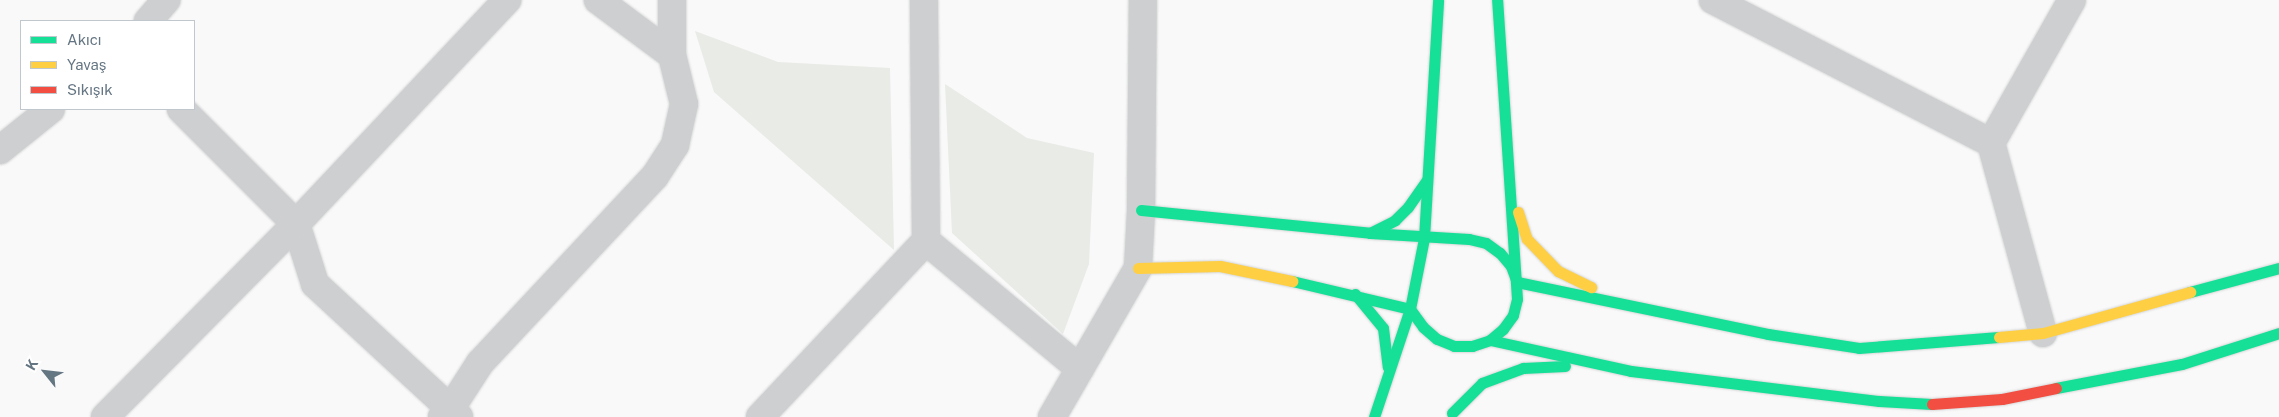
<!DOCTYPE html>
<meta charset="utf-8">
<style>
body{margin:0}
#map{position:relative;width:2279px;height:417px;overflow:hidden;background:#f9f9f9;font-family:"Public Sans",sans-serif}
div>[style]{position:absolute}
.green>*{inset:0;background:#e8ebe6}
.roads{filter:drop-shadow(0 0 1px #d5d6d7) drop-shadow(0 0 1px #d5d6d7)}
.street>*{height:28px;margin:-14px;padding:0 14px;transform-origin:14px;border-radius:14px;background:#cecfd0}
.fast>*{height:11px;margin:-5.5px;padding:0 5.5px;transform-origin:5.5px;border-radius:5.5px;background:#16e098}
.slow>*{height:11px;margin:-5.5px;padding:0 5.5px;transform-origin:5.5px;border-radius:5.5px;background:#ffcf43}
.jam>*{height:11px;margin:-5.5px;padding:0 5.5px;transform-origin:5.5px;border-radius:5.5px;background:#f24e42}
span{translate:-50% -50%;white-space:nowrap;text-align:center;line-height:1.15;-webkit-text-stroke:5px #fff;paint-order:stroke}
.legend{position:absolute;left:20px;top:20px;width:175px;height:90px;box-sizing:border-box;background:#fff;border:1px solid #c1c8cd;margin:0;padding:6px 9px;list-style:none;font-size:15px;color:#657683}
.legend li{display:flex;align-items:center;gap:10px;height:25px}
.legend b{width:25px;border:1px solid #c1c8cd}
.north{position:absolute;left:20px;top:347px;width:50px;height:50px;-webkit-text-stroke:4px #fff;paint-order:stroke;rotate:299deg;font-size:14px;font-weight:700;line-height:20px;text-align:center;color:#657683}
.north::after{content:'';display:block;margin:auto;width:18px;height:22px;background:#657683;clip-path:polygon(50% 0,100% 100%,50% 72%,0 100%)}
</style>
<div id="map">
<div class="green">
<div style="clip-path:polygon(695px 31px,778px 62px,890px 68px,894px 250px,714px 92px)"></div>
<div style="clip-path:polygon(945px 84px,1027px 138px,1094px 153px,1089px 264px,1063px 334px,952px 233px)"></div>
</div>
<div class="roads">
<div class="street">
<div style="left:598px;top:0;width:92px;rotate:36.6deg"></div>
<div style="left:1713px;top:0;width:313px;rotate:27.2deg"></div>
<div style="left:148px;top:21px;width:28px;rotate:-49deg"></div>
<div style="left:181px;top:109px;width:163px;rotate:45deg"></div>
<div style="left:296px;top:224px;width:63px;rotate:72.4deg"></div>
<div style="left:315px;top:284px;width:196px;rotate:42.7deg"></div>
<div style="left:0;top:150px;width:65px;rotate:-38.8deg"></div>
<div style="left:926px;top:241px;width:200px;rotate:39.7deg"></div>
<div style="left:2043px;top:333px;width:197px;rotate:-105.3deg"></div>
<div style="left:1991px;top:143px;width:164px;rotate:-60.5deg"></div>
<div style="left:105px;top:417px;width:272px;rotate:-45.3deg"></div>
<div style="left:296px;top:224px;width:308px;rotate:-46.7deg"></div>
<div style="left:442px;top:417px;width:13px;rotate:-45deg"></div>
<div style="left:451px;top:408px;width:54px;rotate:-57.2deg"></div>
<div style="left:480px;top:363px;width:256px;rotate:-46.9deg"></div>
<div style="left:655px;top:176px;width:37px;rotate:-57deg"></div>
<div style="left:675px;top:145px;width:42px;rotate:-77.6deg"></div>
<div style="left:684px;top:104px;width:50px;rotate:-103.8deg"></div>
<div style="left:672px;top:55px;width:55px;rotate:-90deg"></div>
<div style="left:760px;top:417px;width:242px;rotate:-46.7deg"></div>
<div style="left:926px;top:241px;width:241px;rotate:-90.5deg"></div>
<div style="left:1052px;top:417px;width:172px;rotate:-60deg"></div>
<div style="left:1138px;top:268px;width:58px;rotate:-87deg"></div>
<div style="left:1141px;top:210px;width:210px;rotate:-89.5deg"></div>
</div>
<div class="fast">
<div style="left:1141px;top:210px;width:230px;rotate:5.7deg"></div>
<div style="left:1370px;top:233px;width:99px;rotate:3.5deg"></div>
<div style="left:1469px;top:239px;width:17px;rotate:13deg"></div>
<div style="left:1486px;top:243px;width:17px;rotate:36deg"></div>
<div style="left:1500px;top:253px;width:17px;rotate:50deg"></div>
<div style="left:1511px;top:266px;width:15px;rotate:70deg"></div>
<div style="left:1370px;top:233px;width:28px;rotate:-27deg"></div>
<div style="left:1395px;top:220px;width:18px;rotate:-45deg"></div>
<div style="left:1408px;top:207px;width:33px;rotate:-55deg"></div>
<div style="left:1292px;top:281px;width:121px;rotate:13.3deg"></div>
<div style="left:1410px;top:309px;width:22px;rotate:54deg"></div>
<div style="left:1423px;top:327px;width:18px;rotate:41deg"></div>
<div style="left:1437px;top:339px;width:18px;rotate:22deg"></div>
<div style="left:1454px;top:346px;width:18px"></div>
<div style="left:1472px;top:346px;width:19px;rotate:-18deg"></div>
<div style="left:1490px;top:340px;width:17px;rotate:-40deg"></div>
<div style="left:1503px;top:329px;width:17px;rotate:-54deg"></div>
<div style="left:1513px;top:315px;width:16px;rotate:-76deg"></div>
<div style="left:1517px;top:299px;width:300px;rotate:-93.8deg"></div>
<div style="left:1517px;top:282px;width:256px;rotate:11.7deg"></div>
<div style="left:1768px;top:334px;width:92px;rotate:8.7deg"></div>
<div style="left:1859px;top:348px;width:140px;rotate:-4.5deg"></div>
<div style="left:2190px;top:292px;width:92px;rotate:-15.1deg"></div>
<div style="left:1355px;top:294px;width:44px;rotate:50.5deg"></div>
<div style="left:1383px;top:328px;width:39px;rotate:83deg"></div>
<div style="left:1490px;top:340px;width:144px;rotate:12.4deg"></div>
<div style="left:1631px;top:371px;width:250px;rotate:6.9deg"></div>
<div style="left:1879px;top:401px;width:53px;rotate:3.2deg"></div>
<div style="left:2056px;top:388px;width:128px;rotate:-10.8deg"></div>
<div style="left:2182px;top:364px;width:102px;rotate:-17.7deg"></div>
<div style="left:1452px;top:413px;width:42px;rotate:-45deg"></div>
<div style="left:1482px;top:383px;width:44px;rotate:-20.1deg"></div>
<div style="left:1523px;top:368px;width:42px;rotate:-2.7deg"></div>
<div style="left:1374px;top:417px;width:114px;rotate:-71.6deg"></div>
<div style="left:1410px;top:309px;width:72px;rotate:-78.8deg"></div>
<div style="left:1424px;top:238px;width:238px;rotate:-86.6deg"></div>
</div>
<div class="slow">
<div style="left:1518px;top:212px;width:28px;rotate:72deg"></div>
<div style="left:1527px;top:239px;width:45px;rotate:45.9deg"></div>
<div style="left:1558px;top:271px;width:37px;rotate:26deg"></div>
<div style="left:1138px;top:268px;width:82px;rotate:-1.4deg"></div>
<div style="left:1220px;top:266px;width:74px;rotate:11.8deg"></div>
<div style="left:1999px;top:337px;width:44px;rotate:-5.2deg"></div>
<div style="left:2043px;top:333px;width:153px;rotate:-15.6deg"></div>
</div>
<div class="jam">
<div style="left:1932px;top:404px;width:70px;rotate:-4.1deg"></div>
<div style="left:2002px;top:399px;width:55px;rotate:-11.5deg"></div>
</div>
</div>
<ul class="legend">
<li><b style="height:6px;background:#16e098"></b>Akıcı</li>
<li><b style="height:6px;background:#ffcf43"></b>Yavaş</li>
<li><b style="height:6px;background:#f24e42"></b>Sıkışık</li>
</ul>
<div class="north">K</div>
</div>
